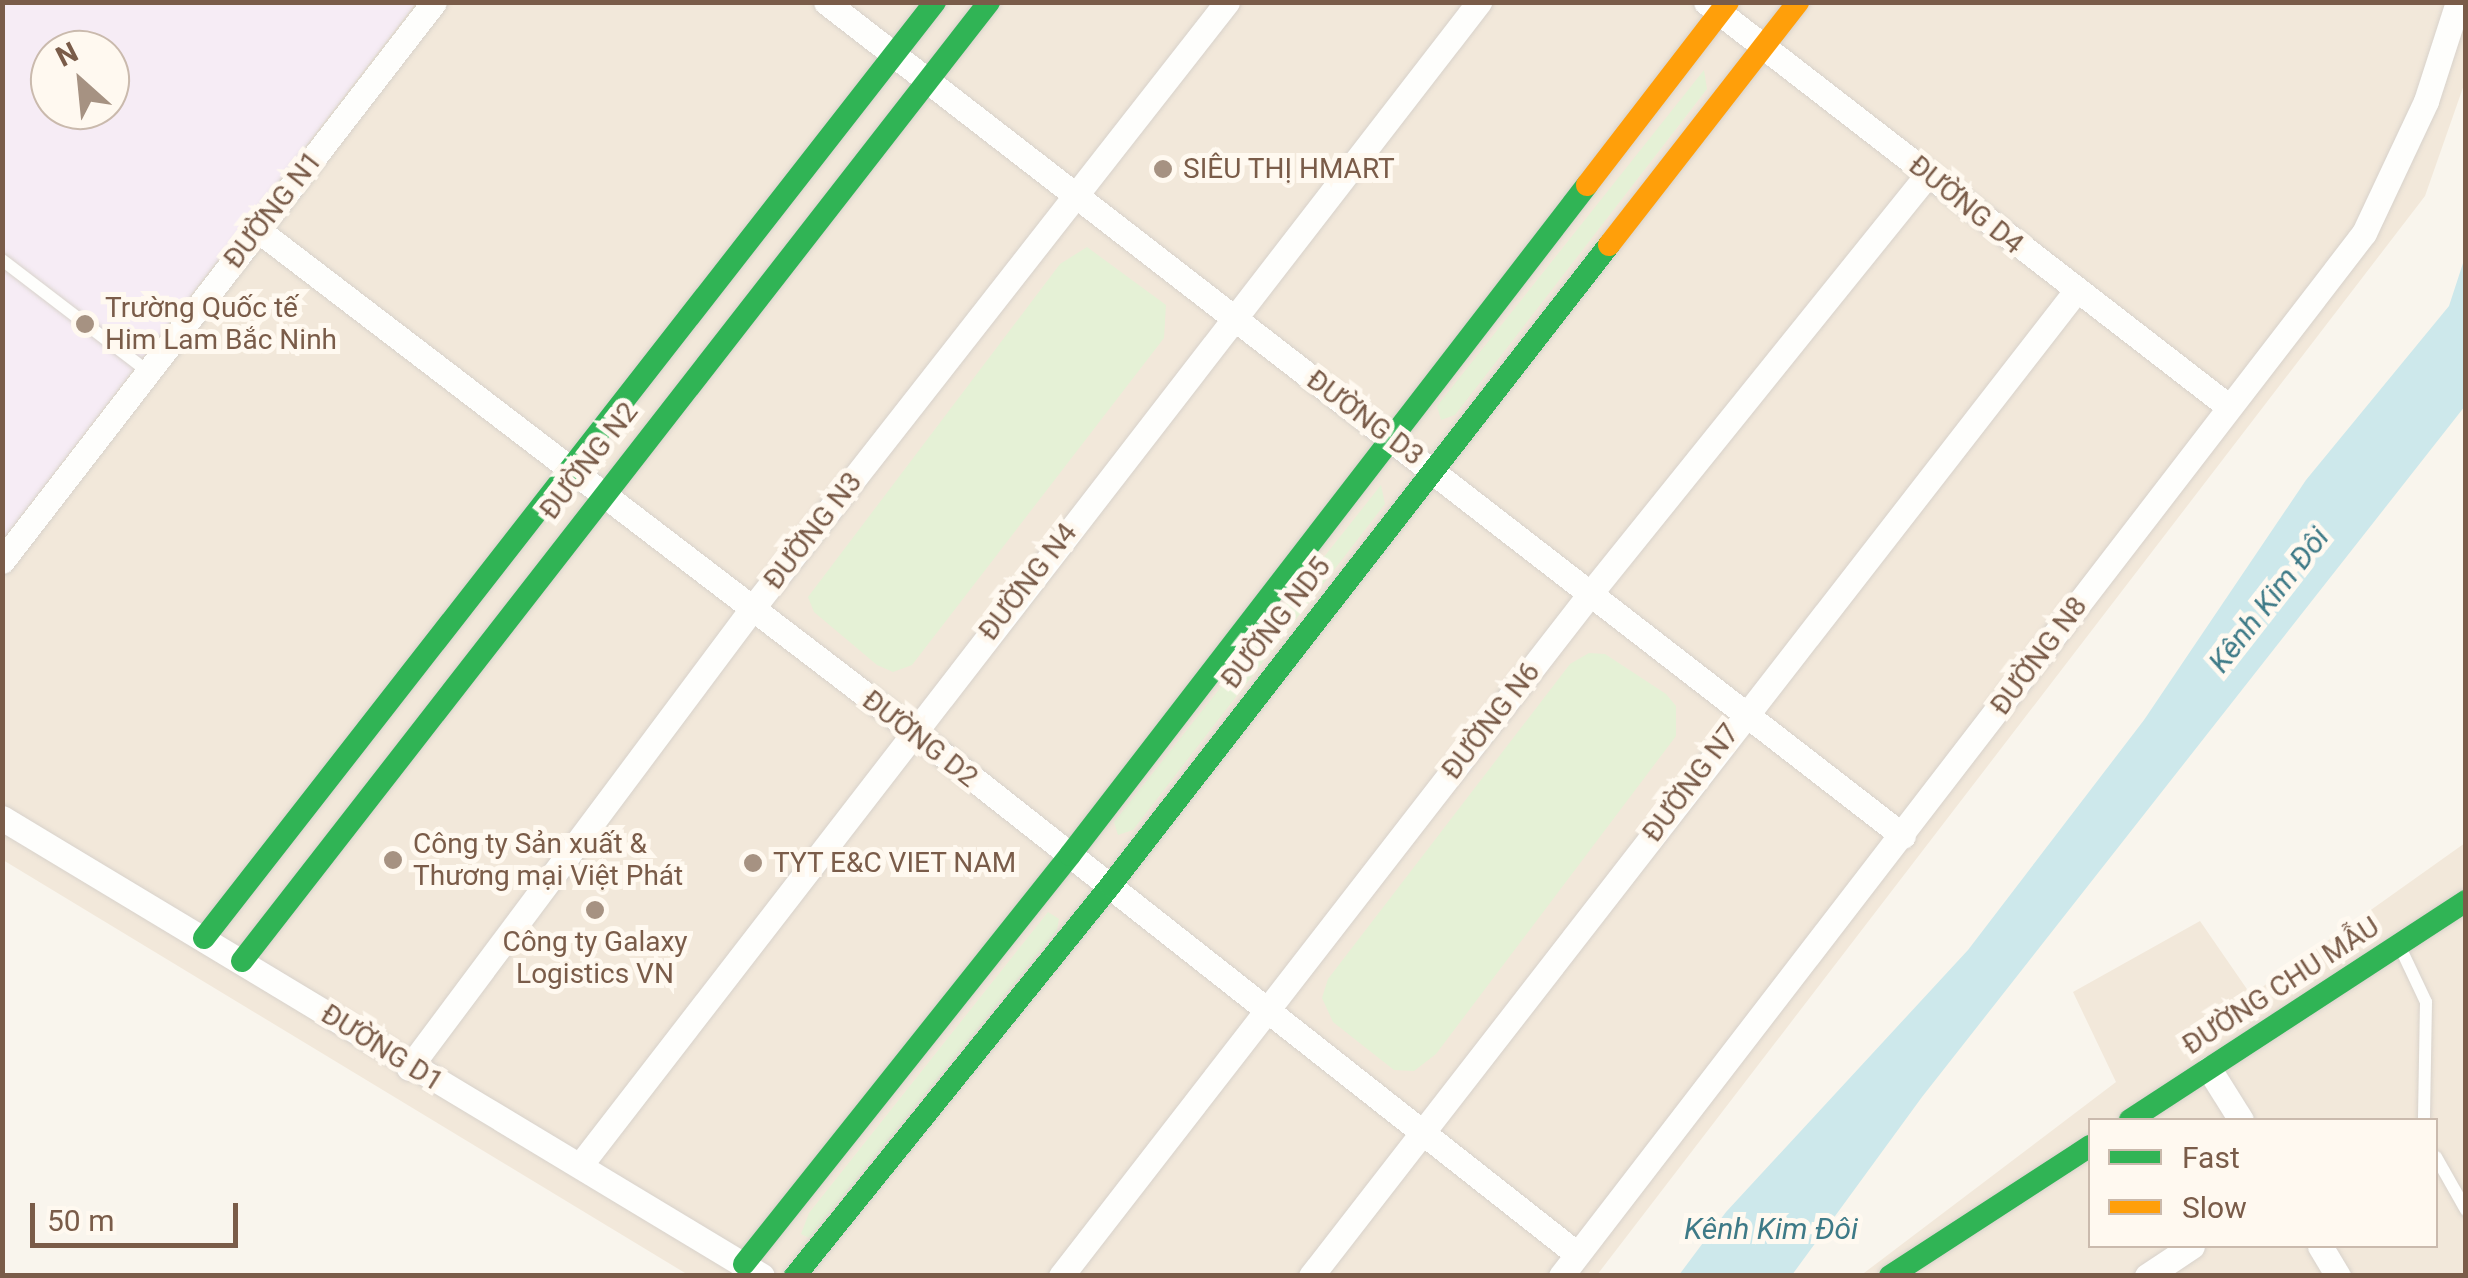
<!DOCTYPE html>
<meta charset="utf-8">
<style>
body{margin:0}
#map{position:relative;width:2468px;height:1278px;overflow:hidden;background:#f9f5ed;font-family:Roboto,sans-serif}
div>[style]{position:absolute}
.residential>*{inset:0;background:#f2e8da}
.education>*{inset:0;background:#f6ecf5}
.green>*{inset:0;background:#e5f1d6}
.water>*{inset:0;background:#cde8eb}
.roads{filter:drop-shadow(0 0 2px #d8d2cb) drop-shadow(0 0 2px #d8d2cb)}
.lane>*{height:12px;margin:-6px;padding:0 6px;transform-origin:6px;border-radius:6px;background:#fefefc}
.street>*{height:25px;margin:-12.5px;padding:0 12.5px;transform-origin:12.5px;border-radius:12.5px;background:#fefefc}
.fast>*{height:22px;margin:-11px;padding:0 11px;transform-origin:11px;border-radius:11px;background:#30b455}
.slow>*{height:22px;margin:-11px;padding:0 11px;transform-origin:11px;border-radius:11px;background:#ff9f0a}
.dots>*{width:28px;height:28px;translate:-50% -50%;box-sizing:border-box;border:5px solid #fff9f0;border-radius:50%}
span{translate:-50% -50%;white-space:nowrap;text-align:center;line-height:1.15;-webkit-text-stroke:10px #fff9f0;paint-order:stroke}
.poi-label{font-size:28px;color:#7a5c49}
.left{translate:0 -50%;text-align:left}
.street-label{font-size:28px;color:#7a5c49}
.water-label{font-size:30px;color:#3e7a87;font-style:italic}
.frame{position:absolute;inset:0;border:5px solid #7a5c49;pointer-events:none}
.legend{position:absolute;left:2088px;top:1118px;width:350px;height:130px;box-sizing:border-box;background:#fff9f0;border:2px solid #cabaad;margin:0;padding:12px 18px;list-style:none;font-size:30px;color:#7a5c49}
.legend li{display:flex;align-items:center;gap:20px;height:50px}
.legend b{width:50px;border:2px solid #cabaad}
.north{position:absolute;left:30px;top:30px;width:100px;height:100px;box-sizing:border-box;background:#fff9f0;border:2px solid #cabaad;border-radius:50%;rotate:333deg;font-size:28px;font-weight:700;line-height:40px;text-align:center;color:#7a5c49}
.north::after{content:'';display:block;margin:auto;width:35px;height:45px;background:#a69282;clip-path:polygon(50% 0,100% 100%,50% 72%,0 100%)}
.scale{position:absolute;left:30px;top:1203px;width:208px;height:45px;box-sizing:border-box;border:5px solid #7a5c49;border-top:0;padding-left:12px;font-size:30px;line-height:35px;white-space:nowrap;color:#7a5c49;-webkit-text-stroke:8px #fff9f0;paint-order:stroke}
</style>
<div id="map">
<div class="residential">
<div style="clip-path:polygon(evenodd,2465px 2px,2466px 79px,2425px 196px,1597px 1275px,690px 1276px,3px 860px,2px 3px,2465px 2px,50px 50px,110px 50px,110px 110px,50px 110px,50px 50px)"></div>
<div style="clip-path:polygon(evenodd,2465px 843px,2465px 1275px,1860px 1276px,2116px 1082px,2073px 992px,2200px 921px,2251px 995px,2465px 843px,2090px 1120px,2436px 1120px,2436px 1246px,2090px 1246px,2090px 1120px)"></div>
</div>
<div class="education">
<div style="clip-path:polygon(evenodd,3px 3px,416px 3px,3px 539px,3px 3px,50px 50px,110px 50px,110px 110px,50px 110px,50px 50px)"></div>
</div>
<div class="green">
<div style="clip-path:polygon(1704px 70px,1707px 89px,1455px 415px,1441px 420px,1437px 406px)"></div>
<div style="clip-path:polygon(1087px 247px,1166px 305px,1164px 338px,912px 665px,893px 672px,877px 665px,814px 612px,808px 597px,1060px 264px)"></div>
<div style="clip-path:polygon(1381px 485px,1385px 504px,1133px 830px,1118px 835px,1114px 822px)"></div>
<div style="clip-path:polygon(1589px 653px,1605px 654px,1666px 694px,1676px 706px,1676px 736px,1436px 1054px,1414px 1071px,1394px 1070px,1333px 1022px,1322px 998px,1328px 979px,1570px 664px)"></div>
<div style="clip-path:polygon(1048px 912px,1059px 919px,1057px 930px,809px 1238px,801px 1234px,809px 1213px)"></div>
</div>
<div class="water">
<div style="clip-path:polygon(2465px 257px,2465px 406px,1922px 1097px,1792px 1275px,1679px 1275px,1726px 1212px,1968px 950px,2144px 720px,2306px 480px,2449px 306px)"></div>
</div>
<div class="roads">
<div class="lane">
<div style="left:2px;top:260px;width:183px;rotate:37.4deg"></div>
<div style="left:2400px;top:947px;width:61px;rotate:64.7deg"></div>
<div style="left:2426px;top:1002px;width:118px;rotate:91deg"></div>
<div style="left:2436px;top:1157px;width:61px;rotate:60.5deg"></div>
</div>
<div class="street">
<div style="left:826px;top:2px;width:1362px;rotate:37.75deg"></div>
<div style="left:1706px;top:2px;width:660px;rotate:37.74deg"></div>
<div style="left:258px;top:230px;width:825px;rotate:37.41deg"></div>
<div style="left:913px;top:731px;width:845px;rotate:38.23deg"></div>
<div style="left:2px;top:561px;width:706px;rotate:-52.3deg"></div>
<div style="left:2px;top:818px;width:887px;rotate:31.07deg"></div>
<div style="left:409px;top:1068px;width:572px;rotate:-53.25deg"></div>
<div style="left:751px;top:610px;width:772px;rotate:-51.94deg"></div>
<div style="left:2209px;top:1069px;width:60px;rotate:57.9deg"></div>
<div style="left:581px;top:1164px;width:1469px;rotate:-52.3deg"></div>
<div style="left:2320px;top:1246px;width:35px;rotate:59deg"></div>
<div style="left:1061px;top:1276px;width:868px;rotate:-52.21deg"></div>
<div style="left:1593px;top:590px;width:534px;rotate:-51.16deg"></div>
<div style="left:1311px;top:1276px;width:1246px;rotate:-52.17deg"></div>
<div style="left:1561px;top:1276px;width:1316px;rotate:-52.41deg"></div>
<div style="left:2364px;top:233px;width:146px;rotate:-64.8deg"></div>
<div style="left:2426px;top:101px;width:104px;rotate:-72.1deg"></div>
<div style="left:2147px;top:1276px;width:54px;rotate:-33.7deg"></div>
</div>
<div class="fast">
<div style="left:204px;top:938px;width:1188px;rotate:-52.01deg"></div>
<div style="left:242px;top:961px;width:1216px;rotate:-52.08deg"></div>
<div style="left:2130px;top:1120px;width:401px;rotate:-33.1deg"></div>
<div style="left:744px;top:1264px;width:523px;rotate:-51.44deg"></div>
<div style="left:1070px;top:855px;width:846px;rotate:-52.34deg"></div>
<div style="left:795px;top:1276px;width:501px;rotate:-51.07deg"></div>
<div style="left:1110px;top:886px;width:812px;rotate:-52.1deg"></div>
<div style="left:1890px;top:1276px;width:239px;rotate:-33deg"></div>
</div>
<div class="slow">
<div style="left:1587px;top:185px;width:231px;rotate:-52.4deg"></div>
<div style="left:1609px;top:245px;width:308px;rotate:-52.1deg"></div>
</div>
</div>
<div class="dots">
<div style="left:1163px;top:169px;background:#a69282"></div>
<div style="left:85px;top:324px;background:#a69282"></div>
<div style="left:393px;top:860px;background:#a69282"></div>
<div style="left:753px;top:863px;background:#a69282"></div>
<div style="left:595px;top:910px;background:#a69282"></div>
</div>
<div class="poi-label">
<span class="left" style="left:1183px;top:169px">SIÊU THỊ HMART</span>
<span class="left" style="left:105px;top:324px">Trường Quốc tế<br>Him Lam Bắc Ninh</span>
<span class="left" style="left:413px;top:860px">Công ty Sản xuất &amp;<br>Thương mại Việt Phát</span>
<span class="left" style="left:773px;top:863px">TYT E&amp;C VIET NAM</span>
<span style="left:595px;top:958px">Công ty Galaxy<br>Logistics VN</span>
</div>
<div class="street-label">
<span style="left:1966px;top:205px;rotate:39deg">ĐƯỜNG D4</span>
<span style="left:273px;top:210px;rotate:-52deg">ĐƯỜNG N1</span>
<span style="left:1365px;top:418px;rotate:37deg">ĐƯỜNG D3</span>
<span style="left:589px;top:461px;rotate:-52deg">ĐƯỜNG N2</span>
<span style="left:813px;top:531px;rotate:-52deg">ĐƯỜNG N3</span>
<span style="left:1028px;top:582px;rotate:-52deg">ĐƯỜNG N4</span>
<span style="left:1276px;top:623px;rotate:-52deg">ĐƯỜNG ND5</span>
<span style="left:2039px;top:656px;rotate:-53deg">ĐƯỜNG N8</span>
<span style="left:1491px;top:721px;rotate:-52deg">ĐƯỜNG N6</span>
<span style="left:920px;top:739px;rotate:38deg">ĐƯỜNG D2</span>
<span style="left:1691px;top:783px;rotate:-53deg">ĐƯỜNG N7</span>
<span style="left:2281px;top:986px;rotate:-33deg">ĐƯỜNG CHU MẪU</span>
<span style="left:382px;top:1048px;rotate:32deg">ĐƯỜNG D1</span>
</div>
<div class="water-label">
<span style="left:2269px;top:600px;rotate:-52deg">Kênh Kim Đôi</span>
<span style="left:1771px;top:1229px">Kênh Kim Đôi</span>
</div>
<div class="frame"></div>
<ul class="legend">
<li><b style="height:12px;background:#30b455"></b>Fast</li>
<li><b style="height:12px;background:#ff9f0a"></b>Slow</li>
</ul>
<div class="north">N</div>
<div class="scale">50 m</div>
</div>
